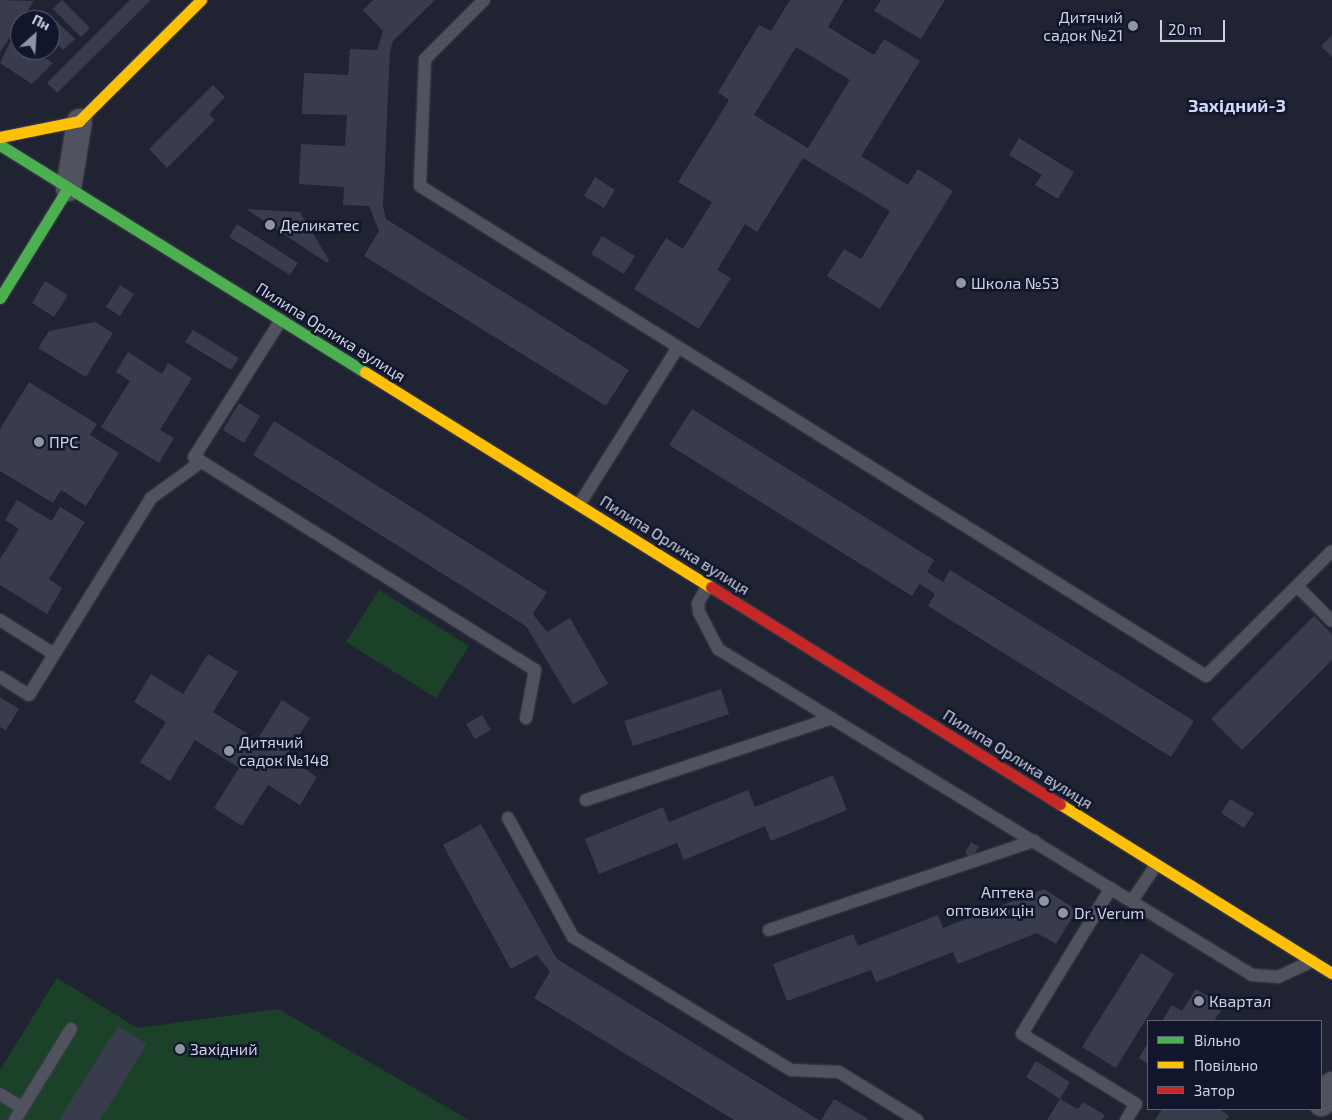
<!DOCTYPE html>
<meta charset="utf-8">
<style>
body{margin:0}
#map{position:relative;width:1332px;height:1120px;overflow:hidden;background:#202331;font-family:"Exo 2",sans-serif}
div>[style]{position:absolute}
.green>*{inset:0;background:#1c4129}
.building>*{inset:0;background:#383c4d}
.roads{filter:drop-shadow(0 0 1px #3e404c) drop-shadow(0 0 1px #3e404c)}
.lane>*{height:12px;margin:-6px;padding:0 6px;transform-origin:6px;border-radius:6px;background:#50535d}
.street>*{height:25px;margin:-12.5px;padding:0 12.5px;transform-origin:12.5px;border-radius:12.5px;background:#50535d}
.fast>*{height:11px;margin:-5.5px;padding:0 5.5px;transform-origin:5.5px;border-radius:5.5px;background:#4caf50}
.slow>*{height:11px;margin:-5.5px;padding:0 5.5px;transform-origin:5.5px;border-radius:5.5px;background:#ffc107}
.jam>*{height:11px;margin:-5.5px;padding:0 5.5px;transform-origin:5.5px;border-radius:5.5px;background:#c62828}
.dots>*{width:14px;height:14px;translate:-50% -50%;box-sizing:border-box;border:2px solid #11162d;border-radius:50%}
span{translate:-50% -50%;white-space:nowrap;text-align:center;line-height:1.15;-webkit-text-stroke:5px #11162d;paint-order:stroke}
.poi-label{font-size:16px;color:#cdd2e2}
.right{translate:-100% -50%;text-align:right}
.left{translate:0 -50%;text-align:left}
.street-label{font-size:16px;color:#cdd2e2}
.neighbourhood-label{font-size:18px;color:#d0d9fa;font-weight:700}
.legend{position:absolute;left:1147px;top:1020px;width:175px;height:90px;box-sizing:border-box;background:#11162d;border:1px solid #5c6175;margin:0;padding:6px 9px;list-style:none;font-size:15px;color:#cdd2e2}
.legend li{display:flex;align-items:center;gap:10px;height:25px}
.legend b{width:25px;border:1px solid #5c6175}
.north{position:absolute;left:10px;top:10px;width:50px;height:50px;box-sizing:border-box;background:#11162d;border:1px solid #5c6175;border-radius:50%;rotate:26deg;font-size:14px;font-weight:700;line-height:20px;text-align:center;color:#cdd2e2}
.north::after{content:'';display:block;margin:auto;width:18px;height:22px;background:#9095a4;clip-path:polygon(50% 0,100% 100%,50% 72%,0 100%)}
.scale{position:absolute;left:1160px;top:20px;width:65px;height:22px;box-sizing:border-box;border:2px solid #cdd2e2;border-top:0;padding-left:6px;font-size:15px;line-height:18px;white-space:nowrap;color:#cdd2e2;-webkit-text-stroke:4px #11162d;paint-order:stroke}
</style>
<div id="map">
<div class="green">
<div style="clip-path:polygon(379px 590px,469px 646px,436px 698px,346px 642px)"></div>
<div style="clip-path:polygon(57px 978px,137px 1028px,278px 1009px,469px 1120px,0 1120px,0 1070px)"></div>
</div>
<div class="building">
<div style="clip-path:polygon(0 0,34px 1px,0 52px)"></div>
<div style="clip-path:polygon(62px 0,90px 28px,81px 37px,53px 9px)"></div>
<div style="clip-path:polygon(130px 0,151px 0,57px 93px,47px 83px)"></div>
<div style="clip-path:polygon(373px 0,435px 0,393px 41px,390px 51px,383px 207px,386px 219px,629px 370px,606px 406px,364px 256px,379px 231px,369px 206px,343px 205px,344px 187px,299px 184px,301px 144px,345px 146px,347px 115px,302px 114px,304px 73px,348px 75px,350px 49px,377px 50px,383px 31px,363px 10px)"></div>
<div style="clip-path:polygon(evenodd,790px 0,844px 0,828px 27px,874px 55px,884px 39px,920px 61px,861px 156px,908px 185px,918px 169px,953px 191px,880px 309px,827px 276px,844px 249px,861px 259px,890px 211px,803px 158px,757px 232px,745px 224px,717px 270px,731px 278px,699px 329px,634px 289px,666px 238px,683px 249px,712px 202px,678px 182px,729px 100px,718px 92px,759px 25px,771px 31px,790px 0,796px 47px,850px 80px,808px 148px,754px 115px,796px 47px)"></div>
<div style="clip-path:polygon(881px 0,945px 0,921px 39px,874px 11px)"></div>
<div style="clip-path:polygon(55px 20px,75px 39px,63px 50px,50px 37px)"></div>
<div style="clip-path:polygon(1332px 35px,1332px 57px,1321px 46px)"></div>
<div style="clip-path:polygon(13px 36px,20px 41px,20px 50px,33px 50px,53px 63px,32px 84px,0 63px)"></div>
<div style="clip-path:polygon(213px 85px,225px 97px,209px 114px,215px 120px,167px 168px,149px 149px)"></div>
<div style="clip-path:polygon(1019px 138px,1074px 172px,1058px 199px,1035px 185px,1042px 175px,1009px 155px)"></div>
<div style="clip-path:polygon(595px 177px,615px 190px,604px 208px,584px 196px)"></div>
<div style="clip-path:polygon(246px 209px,300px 212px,329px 260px,327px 263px)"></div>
<div style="clip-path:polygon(237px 224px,298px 263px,290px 275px,229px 237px)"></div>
<div style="clip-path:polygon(602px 236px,635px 256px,624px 274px,591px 254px)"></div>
<div style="clip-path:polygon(45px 281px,68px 295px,54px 317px,32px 303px)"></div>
<div style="clip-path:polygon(120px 285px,134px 294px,120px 316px,106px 307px)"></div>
<div style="clip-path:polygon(95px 322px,113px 333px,86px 377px,38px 348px,49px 331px)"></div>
<div style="clip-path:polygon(193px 330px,239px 358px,231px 370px,185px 342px)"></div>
<div style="clip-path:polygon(128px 352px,162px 374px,168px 363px,192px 378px,160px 430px,174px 438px,159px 463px,101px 427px,130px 381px,116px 372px)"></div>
<div style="clip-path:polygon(29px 382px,97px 424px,90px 435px,119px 453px,86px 506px,61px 490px,53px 503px,0 471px,0 429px)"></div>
<div style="clip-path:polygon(239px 403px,260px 416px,244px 443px,223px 430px)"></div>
<div style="clip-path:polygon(692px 409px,934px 560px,927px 572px,943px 582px,950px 570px,1194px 721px,1171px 757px,928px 606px,935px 594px,928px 589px,919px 584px,912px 596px,669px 445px)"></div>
<div style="clip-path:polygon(274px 421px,547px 592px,533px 614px,547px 632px,570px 618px,608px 684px,573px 704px,526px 626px,253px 455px)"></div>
<div style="clip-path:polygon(17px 500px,52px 521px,60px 507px,85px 522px,49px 579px,62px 588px,47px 614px,0 585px,0 559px,19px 529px,5px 520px)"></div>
<div style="clip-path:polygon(1314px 616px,1332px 634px,1332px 660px,1242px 750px,1211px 719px)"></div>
<div style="clip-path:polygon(208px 654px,238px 672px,213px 712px,257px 740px,282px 700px,310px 718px,286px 756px,317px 777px,300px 805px,268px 785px,242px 826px,214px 808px,239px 768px,195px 740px,170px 781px,140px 762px,166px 722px,134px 702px,151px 674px,183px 694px)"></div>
<div style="clip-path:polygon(721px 689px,729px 714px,633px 746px,624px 721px)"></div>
<div style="clip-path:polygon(0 697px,19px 709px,6px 730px,0 727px)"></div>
<div style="clip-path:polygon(482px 715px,491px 730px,475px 739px,466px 724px)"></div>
<div style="clip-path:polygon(833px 775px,847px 810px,771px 841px,765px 826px,684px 860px,677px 843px,599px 874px,585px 839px,663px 807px,669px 822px,748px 790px,755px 807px)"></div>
<div style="clip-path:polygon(1230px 799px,1254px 813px,1244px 828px,1221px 813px)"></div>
<div style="clip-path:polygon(481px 824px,557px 959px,819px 1120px,734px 1120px,534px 998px,550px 972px,537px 955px,511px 969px,443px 845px)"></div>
<div style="clip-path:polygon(971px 842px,979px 847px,972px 858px,965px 853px)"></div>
<div style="clip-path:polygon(1044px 889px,1077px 910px,1056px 944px,1037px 933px,958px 964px,953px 952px,876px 982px,871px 970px,787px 1001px,773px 964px,853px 934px,858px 946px,938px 915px,943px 928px)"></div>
<div style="clip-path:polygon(1141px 953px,1174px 974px,1116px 1068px,1082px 1047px)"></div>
<div style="clip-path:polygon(1196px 989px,1224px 1006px,1214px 1021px,1162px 1021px,1172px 1005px,1182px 1011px)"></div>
<div style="clip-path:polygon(118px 1026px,147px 1044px,100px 1120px,59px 1120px)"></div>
<div style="clip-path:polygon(1148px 1043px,1148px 1064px,1139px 1058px)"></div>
<div style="clip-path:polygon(1036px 1061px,1070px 1082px,1060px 1099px,1026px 1077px)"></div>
<div style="clip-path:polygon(834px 1099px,865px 1117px,869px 1120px,821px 1120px)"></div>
<div style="clip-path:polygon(1060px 1099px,1078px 1109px,1083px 1102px,1105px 1115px,1102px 1120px,1047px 1120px)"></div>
<div style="clip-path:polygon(1162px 1109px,1219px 1109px,1229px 1116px,1226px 1120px,1155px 1120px)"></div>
</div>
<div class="roads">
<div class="lane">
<div style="left:484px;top:0;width:83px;rotate:135deg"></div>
<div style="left:425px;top:59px;width:127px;rotate:92.3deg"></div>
<div style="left:420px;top:186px;width:926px;rotate:31.94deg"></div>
<div style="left:1206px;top:676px;width:177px;rotate:-44.8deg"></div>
<div style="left:281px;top:320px;width:162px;rotate:122.4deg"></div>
<div style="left:194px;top:457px;width:402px;rotate:32deg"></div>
<div style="left:535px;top:670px;width:49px;rotate:100.6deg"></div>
<div style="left:579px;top:505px;width:186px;rotate:-57.9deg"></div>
<div style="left:708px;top:585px;width:21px;rotate:119deg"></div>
<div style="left:698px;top:603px;width:9px;rotate:84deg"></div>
<div style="left:699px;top:612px;width:42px;rotate:62.8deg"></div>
<div style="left:718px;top:649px;width:626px;rotate:31.4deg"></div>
<div style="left:1252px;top:975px;width:26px;rotate:4deg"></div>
<div style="left:1278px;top:977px;width:38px;rotate:-25deg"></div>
<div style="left:1297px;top:586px;width:49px;rotate:45deg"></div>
<div style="left:0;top:620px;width:64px;rotate:32.2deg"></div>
<div style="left:0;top:677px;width:34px;rotate:32deg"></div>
<div style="left:29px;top:695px;width:232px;rotate:-58.2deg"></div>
<div style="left:151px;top:498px;width:62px;rotate:-35.8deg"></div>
<div style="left:586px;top:800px;width:259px;rotate:-18.4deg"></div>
<div style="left:508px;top:818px;width:136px;rotate:61.4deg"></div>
<div style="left:573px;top:937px;width:255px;rotate:31.4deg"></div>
<div style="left:791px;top:1070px;width:48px;rotate:2.4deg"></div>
<div style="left:839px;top:1072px;width:92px;rotate:31.6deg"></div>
<div style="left:1111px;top:888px;width:171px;rotate:121.4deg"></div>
<div style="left:1022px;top:1034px;width:134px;rotate:31.6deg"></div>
<div style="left:1136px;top:1104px;width:19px;rotate:122deg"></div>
<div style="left:1132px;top:901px;width:43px;rotate:-56.3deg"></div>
<div style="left:769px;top:930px;width:280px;rotate:-18.6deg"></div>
<div style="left:0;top:1094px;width:26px;rotate:32deg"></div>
<div style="left:15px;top:1120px;width:107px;rotate:-58.4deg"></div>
</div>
<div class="street">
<div style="left:68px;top:188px;width:68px;rotate:-80.7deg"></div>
<div style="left:1321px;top:1103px;width:22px;rotate:-60deg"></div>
</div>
<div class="fast">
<div style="left:0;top:145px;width:430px;rotate:31.9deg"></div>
<div style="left:0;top:298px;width:129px;rotate:-58.3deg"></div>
</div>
<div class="slow">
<div style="left:0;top:137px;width:81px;rotate:-11.4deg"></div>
<div style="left:79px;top:121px;width:172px;rotate:-44.8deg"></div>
<div style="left:365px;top:372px;width:407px;rotate:31.9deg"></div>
<div style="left:1060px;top:804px;width:320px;rotate:31.9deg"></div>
</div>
<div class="jam">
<div style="left:711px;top:587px;width:411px;rotate:31.9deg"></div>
</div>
</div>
<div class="dots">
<div style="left:1133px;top:26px;background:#9095a4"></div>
<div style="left:270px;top:225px;background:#9095a4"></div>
<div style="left:961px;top:283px;background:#9095a4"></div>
<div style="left:39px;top:442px;background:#9095a4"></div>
<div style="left:229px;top:751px;background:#9095a4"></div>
<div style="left:1044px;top:901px;background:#9095a4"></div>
<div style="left:1063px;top:913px;background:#9095a4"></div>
<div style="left:1199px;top:1001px;background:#9095a4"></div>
<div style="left:180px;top:1049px;background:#9095a4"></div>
</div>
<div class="poi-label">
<span class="right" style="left:1123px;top:26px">Дитячий<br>садок №21</span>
<span class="left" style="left:280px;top:225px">Деликатес</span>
<span class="left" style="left:971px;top:283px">Школа №53</span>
<span class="left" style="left:49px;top:442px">ПРС</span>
<span class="left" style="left:239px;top:751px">Дитячий<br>садок №148</span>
<span class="right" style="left:1034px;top:901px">Аптека<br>оптових цін</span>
<span class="left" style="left:1074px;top:913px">Dr. Verum</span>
<span class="left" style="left:1209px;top:1001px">Квартал</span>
<span class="left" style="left:190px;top:1049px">Західний</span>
</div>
<div class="street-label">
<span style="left:331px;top:332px;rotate:32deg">Пилипа Орлика вулиця</span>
<span style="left:675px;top:545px;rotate:32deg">Пилипа Орлика вулиця</span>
<span style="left:1018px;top:759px;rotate:32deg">Пилипа Орлика вулиця</span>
</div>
<div class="neighbourhood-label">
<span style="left:1237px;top:105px">Західний-3</span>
</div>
<ul class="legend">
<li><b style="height:6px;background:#4caf50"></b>Вільно</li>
<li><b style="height:6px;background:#ffc107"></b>Повільно</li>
<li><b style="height:6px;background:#c62828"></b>Затор</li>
</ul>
<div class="north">Пн</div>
<div class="scale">20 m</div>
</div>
